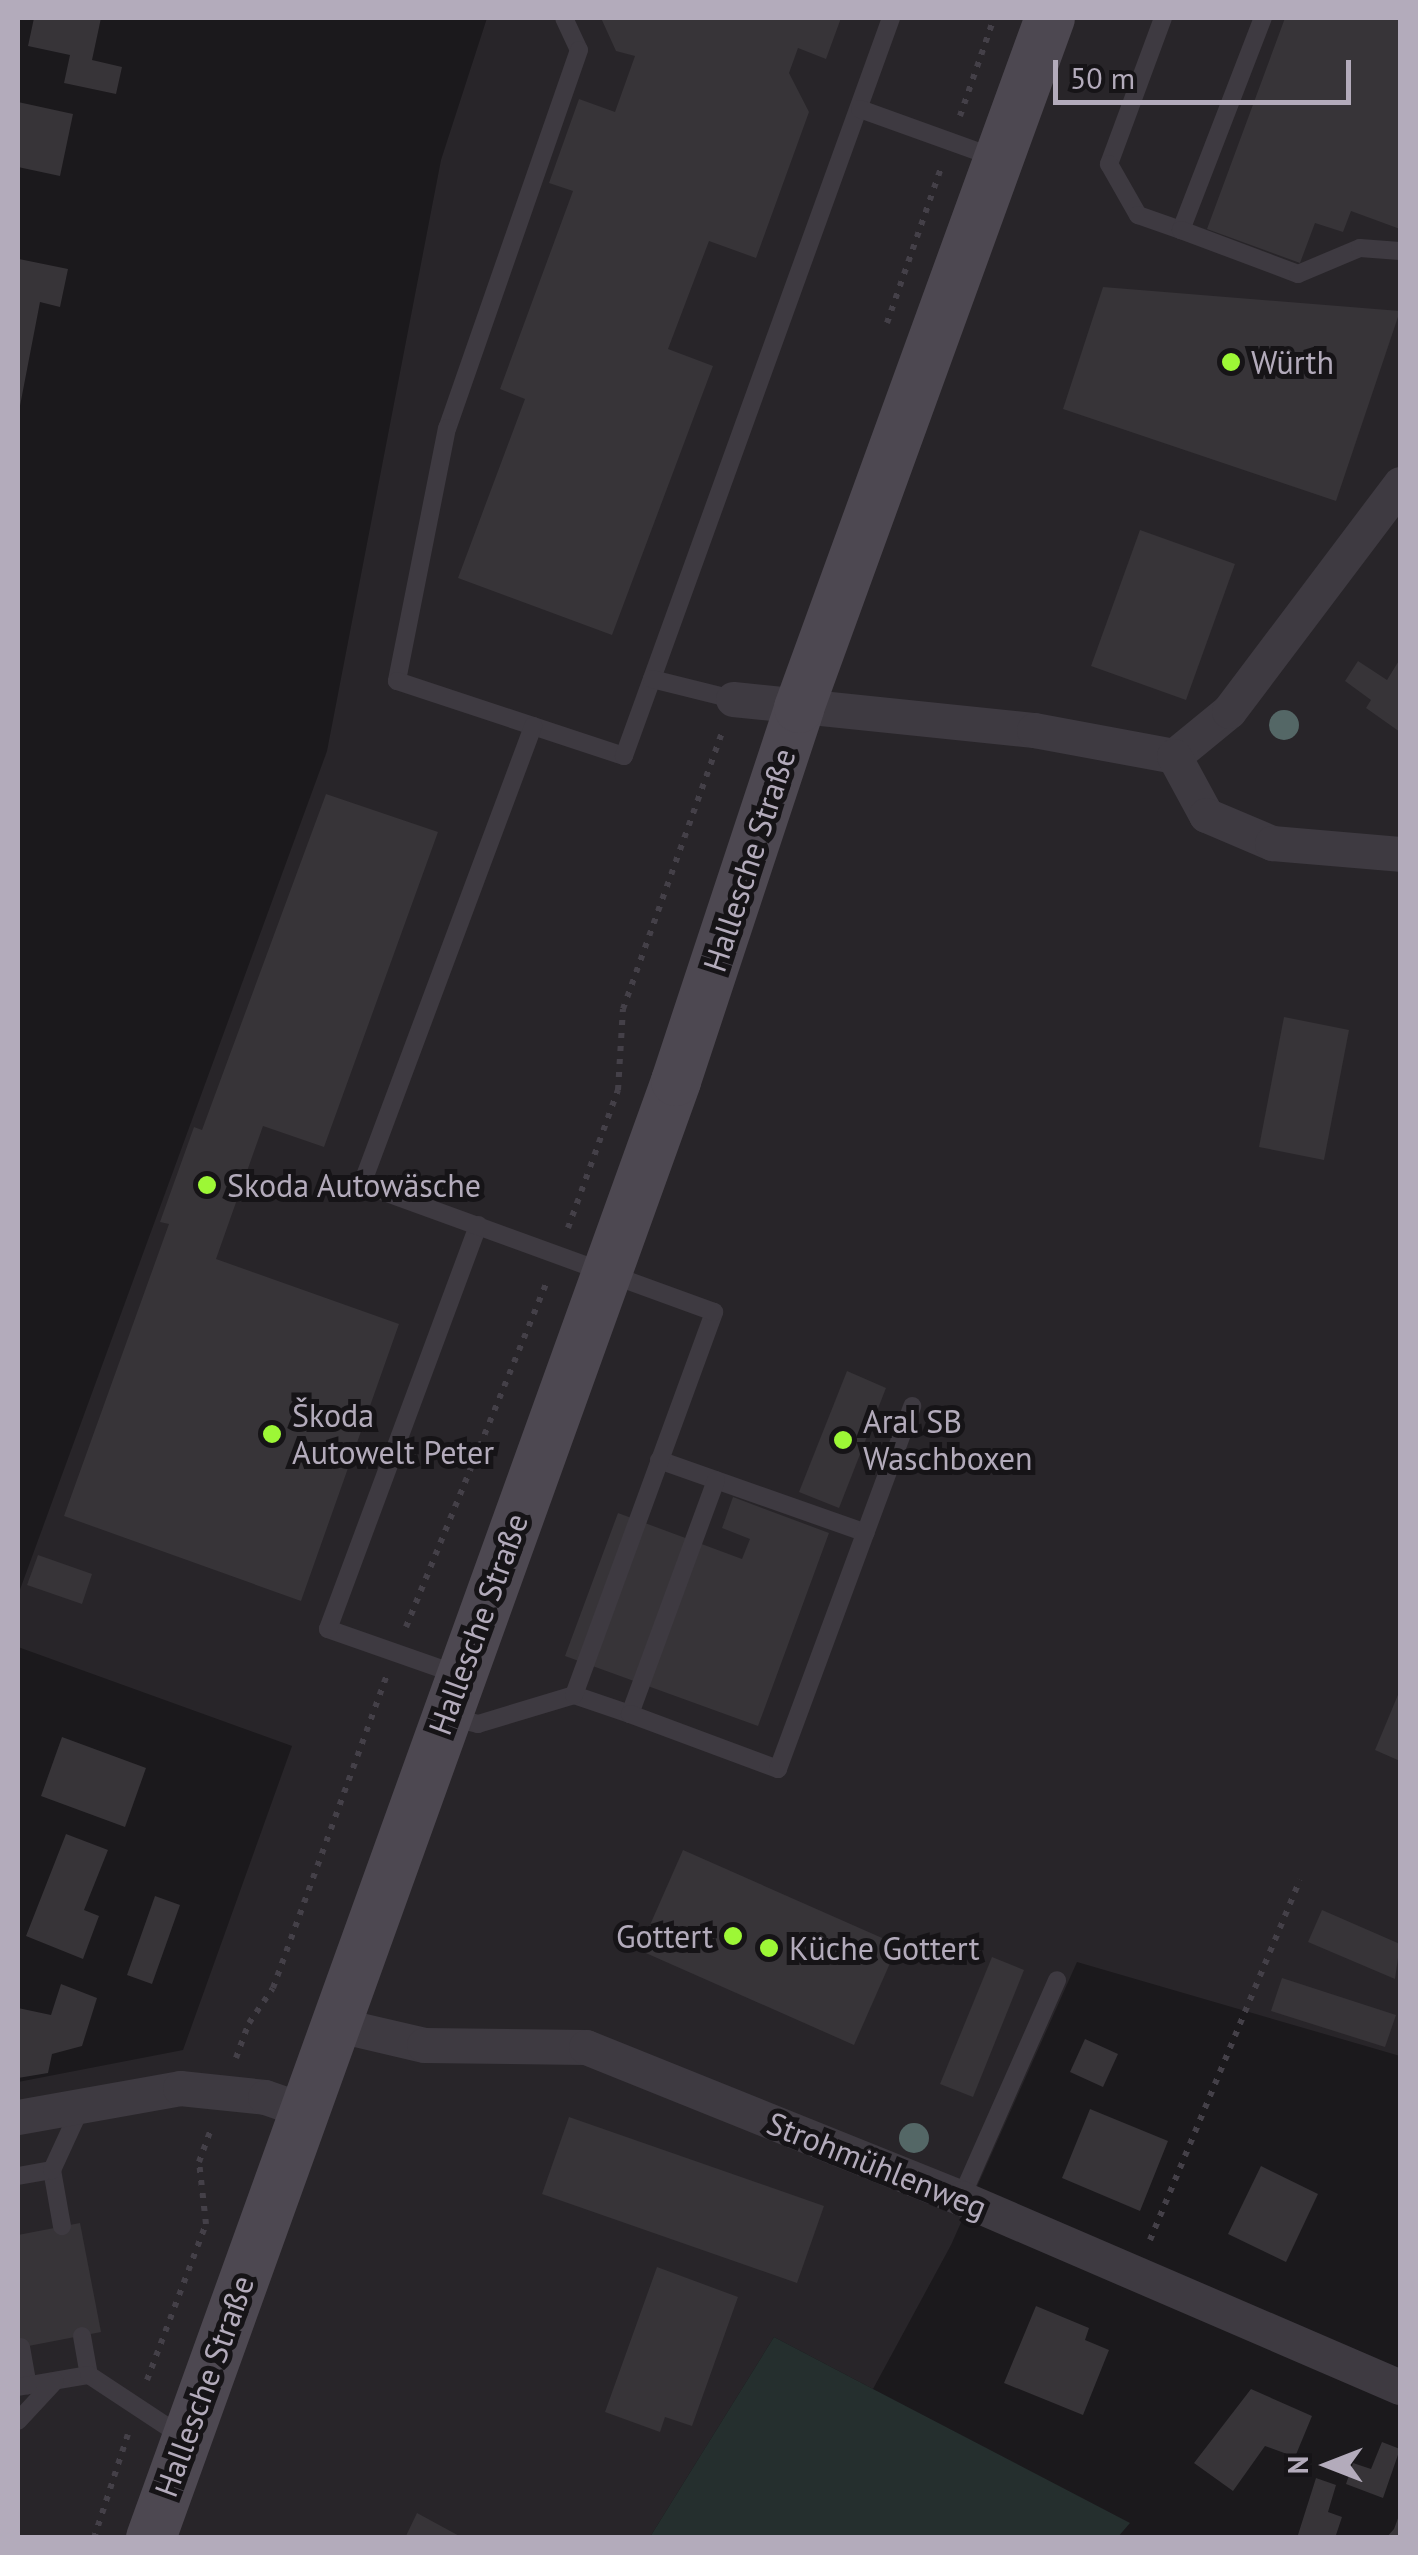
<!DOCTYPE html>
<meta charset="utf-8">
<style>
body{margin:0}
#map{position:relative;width:1418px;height:2555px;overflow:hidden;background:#1b191c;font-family:"PT Sans",sans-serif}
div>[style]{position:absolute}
.built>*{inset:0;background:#282529}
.green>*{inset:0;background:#252f2e}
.building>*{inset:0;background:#373438}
.path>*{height:6px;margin-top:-3px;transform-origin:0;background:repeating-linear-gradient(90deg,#444048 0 5px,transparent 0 13px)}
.lane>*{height:18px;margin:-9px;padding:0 9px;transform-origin:9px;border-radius:9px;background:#3e3a41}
.street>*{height:35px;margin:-17.5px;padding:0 17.5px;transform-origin:17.5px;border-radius:17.5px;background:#3e3a41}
.secondary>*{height:50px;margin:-25px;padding:0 25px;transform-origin:25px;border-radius:25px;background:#4d4851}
.trees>*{width:30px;height:30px;margin:-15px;border-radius:50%;background:#546766}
.dots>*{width:28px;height:28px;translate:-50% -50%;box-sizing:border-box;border:5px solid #161417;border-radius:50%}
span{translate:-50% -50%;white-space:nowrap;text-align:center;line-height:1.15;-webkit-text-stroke:10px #161417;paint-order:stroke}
.poi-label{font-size:32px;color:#b3abbb}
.left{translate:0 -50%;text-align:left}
.right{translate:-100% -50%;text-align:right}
.street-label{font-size:32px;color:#b3abbb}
.frame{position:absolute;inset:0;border:20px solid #b3abbb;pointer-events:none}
.north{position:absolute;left:1278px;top:2415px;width:100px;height:100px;-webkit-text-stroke:8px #161417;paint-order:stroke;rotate:270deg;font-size:28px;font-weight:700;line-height:40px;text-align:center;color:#b3abbb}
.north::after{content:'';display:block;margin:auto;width:35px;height:45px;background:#b3abbb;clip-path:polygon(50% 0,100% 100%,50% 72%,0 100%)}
.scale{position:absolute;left:1053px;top:60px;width:298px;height:45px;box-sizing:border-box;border:5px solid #b3abbb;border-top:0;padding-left:12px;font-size:30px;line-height:35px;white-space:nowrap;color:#b3abbb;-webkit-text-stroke:8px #161417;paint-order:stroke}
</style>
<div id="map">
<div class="built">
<div style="clip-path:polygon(487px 18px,1400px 18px,1400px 2056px,1077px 1962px,951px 2245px,873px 2389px,774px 2337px,650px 2537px,18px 2537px,18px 2082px,183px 2050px,292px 1746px,18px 1647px,18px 1595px,327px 751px,441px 160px)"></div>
</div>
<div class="green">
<div style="clip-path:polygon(774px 2337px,873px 2389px,1130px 2523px,1117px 2538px,650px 2537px)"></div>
</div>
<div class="building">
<div style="clip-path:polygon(34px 18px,101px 18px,92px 60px,122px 67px,116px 94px,64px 83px,70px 55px,28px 46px)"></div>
<div style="clip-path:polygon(601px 18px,841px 18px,826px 59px,798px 48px,789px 73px,809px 112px,756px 258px,709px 241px,668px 349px,713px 366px,612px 635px,458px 578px,525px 399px,500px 389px,573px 191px,549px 183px,579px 99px,615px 112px,635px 56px,616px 51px)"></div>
<div style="clip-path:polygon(1285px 18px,1400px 18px,1400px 229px,1351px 211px,1343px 232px,1315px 223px,1300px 263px,1207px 229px)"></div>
<div style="clip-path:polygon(18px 102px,73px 114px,60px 176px,18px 167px)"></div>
<div style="clip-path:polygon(19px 259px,68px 269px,60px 307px,40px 302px,19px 411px)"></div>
<div style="clip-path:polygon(1103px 287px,1400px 311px,1336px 501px,1063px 409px)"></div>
<div style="clip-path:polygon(1140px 530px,1235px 564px,1186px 700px,1091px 666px)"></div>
<div style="clip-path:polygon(1400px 659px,1400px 732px,1366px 708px,1371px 700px,1345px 681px,1358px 661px,1387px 680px)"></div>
<div style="clip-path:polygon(326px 794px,438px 832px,324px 1147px,263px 1126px,216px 1259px,399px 1324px,301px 1601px,64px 1516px,169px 1224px,160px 1222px,194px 1127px,202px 1130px)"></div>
<div style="clip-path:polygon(1284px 1017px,1349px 1030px,1324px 1160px,1259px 1147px)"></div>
<div style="clip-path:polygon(847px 1371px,886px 1388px,839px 1508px,799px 1492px)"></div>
<div style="clip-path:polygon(733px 1497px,829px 1533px,758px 1726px,565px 1656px,618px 1513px,742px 1559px,750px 1539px,722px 1528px)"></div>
<div style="clip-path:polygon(38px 1555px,92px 1574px,82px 1604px,27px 1585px)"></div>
<div style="clip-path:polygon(1400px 1690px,1400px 1761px,1375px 1750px)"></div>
<div style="clip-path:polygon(62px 1737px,146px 1768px,125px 1827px,41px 1796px)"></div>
<div style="clip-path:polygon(66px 1834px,108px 1850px,84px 1910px,99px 1916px,83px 1959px,26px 1936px)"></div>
<div style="clip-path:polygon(683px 1850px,898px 1945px,854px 2045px,639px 1950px)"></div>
<div style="clip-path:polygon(155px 1896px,180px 1905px,152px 1984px,127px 1975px)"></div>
<div style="clip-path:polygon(1322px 1910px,1400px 1944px,1395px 1979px,1308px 1942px)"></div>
<div style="clip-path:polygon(992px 1957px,1024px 1970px,973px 2097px,940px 2084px)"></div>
<div style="clip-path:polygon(1282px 1978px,1396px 2015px,1385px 2047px,1271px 2011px)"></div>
<div style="clip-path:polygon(61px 1984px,97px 1998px,82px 2046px,52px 2054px,48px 2073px,18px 2078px,18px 2008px,51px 2015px)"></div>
<div style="clip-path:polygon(1085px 2039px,1118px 2054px,1103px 2087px,1070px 2072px)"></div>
<div style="clip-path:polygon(1090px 2109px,1168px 2141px,1140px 2211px,1062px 2178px)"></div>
<div style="clip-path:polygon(569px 2117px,824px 2206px,797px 2283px,542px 2194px)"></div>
<div style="clip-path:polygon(1261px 2166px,1318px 2194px,1286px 2262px,1228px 2234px)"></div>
<div style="clip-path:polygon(80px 2223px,101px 2332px,18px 2348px,18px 2235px)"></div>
<div style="clip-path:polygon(657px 2267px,738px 2297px,692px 2426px,665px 2417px,660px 2432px,605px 2412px)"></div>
<div style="clip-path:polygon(1036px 2306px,1089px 2328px,1085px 2340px,1109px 2350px,1083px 2415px,1004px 2383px)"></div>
<div style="clip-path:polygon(1251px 2389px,1312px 2416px,1295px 2457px,1265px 2446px,1233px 2491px,1194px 2463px)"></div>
<div style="clip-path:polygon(1382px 2442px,1400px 2449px,1383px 2498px,1346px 2484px,1353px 2463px,1371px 2469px)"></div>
<div style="clip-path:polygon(1316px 2478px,1336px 2485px,1328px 2512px,1342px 2517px,1335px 2538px,1297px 2538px)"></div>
<div style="clip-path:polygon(417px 2513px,463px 2538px,405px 2538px)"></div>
<div style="clip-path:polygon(1400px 2513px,1400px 2538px,1386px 2538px,1394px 2529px)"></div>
</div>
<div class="path">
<div style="left:960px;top:116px;width:104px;rotate:-70.9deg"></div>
<div style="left:887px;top:323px;width:167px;rotate:-70.8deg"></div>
<div style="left:568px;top:1228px;width:147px;rotate:-70.1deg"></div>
<div style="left:618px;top:1090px;width:81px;rotate:-86.5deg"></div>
<div style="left:623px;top:1009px;width:294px;rotate:-70.3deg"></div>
<div style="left:406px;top:1627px;width:373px;rotate:-67.8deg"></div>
<div style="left:236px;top:2058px;width:37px;rotate:-70deg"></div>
<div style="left:249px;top:2023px;width:42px;rotate:-55.6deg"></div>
<div style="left:273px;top:1988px;width:333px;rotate:-70deg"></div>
<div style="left:1150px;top:2240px;width:390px;rotate:-67.4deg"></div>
<div style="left:147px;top:2380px;width:167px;rotate:-69.3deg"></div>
<div style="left:206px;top:2224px;width:62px;rotate:-96.4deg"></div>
<div style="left:199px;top:2162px;width:38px;rotate:-70deg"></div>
<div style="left:94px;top:2538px;width:109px;rotate:-71.9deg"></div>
</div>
<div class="lane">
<div style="left:564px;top:18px;width:35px;rotate:65deg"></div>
<div style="left:579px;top:50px;width:400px;rotate:109.2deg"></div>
<div style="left:447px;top:428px;width:258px;rotate:101.2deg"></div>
<div style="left:397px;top:681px;width:239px;rotate:18.3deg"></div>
<div style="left:624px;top:756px;width:785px;rotate:-70.11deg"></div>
<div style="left:1163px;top:18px;width:156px;rotate:110.3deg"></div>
<div style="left:1109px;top:164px;width:59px;rotate:60.4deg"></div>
<div style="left:1138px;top:215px;width:46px;rotate:19.2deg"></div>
<div style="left:1181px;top:230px;width:227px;rotate:-68.9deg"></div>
<div style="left:860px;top:109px;width:145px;rotate:19.8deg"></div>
<div style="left:1181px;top:230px;width:125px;rotate:20.6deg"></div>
<div style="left:1298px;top:274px;width:67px;rotate:-22.8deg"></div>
<div style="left:1360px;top:248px;width:40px;rotate:4.3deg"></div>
<div style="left:652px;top:679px;width:83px;rotate:13.9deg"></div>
<div style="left:659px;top:1460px;width:219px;rotate:19.4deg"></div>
<div style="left:459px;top:1675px;width:139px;rotate:-160.7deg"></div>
<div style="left:328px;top:1629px;width:431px;rotate:-69.6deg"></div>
<div style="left:574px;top:1695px;width:59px;rotate:18.7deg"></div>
<div style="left:630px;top:1714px;width:249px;rotate:-69.8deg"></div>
<div style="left:630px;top:1714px;width:158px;rotate:20.4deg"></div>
<div style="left:778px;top:1769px;width:387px;rotate:-69.7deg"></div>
<div style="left:450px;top:1717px;width:29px;rotate:14deg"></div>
<div style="left:478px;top:1724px;width:100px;rotate:-16.8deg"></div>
<div style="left:574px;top:1695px;width:408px;rotate:-69.9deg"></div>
<div style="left:714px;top:1312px;width:375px;rotate:-160deg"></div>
<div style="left:362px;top:1184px;width:489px;rotate:-69.5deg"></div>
<div style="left:52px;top:2170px;width:57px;rotate:79.9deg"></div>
<div style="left:18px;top:2176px;width:35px;rotate:-10deg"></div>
<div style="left:52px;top:2170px;width:69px;rotate:-65.3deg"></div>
<div style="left:961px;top:2198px;width:238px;rotate:-66.2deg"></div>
<div style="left:82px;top:2336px;width:40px;rotate:80deg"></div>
<div style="left:21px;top:2347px;width:39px;rotate:80deg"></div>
<div style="left:18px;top:2387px;width:72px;rotate:-9.6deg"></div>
<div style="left:89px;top:2375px;width:113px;rotate:33.4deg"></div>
<div style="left:18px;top:2421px;width:54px;rotate:-47.2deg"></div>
</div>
<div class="street">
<div style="left:733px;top:699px;width:303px;rotate:5.9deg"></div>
<div style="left:1034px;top:730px;width:142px;rotate:10.5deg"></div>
<div style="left:1174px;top:756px;width:71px;rotate:-39.3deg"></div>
<div style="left:1229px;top:711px;width:284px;rotate:-53deg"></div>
<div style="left:1174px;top:756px;width:67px;rotate:61.5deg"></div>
<div style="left:1206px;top:815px;width:72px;rotate:23deg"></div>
<div style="left:1272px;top:843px;width:128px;rotate:4.9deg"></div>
<div style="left:334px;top:2024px;width:92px;rotate:13.1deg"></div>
<div style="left:424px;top:2045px;width:162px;rotate:0.7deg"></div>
<div style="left:586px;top:2047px;width:404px;rotate:21.9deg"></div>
<div style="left:961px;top:2198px;width:478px;rotate:23.3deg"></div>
<div style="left:18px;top:2117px;width:165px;rotate:-10.1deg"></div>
<div style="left:180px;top:2088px;width:85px;rotate:6deg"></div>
<div style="left:265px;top:2097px;width:40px;rotate:18.9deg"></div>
</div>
<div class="secondary">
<div style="left:151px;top:2538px;width:1549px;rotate:-70.18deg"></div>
<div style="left:676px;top:1081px;width:393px;rotate:-71.7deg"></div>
<div style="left:799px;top:708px;width:734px;rotate:-70.01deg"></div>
</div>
<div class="trees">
<div style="left:1284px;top:725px"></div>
<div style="left:914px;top:2138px"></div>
</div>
<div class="dots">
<div style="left:1231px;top:362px;background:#9df736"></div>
<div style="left:207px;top:1185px;background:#9df736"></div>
<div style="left:272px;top:1434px;background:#9df736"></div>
<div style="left:843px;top:1440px;background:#9df736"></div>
<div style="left:733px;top:1936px;background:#9df736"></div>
<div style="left:769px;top:1948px;background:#9df736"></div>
</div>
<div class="poi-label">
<span class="left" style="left:1251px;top:362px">Würth</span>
<span class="left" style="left:227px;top:1185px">Skoda Autowäsche</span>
<span class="left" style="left:292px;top:1434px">Škoda<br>Autowelt Peter</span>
<span class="left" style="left:863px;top:1440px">Aral SB<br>Waschboxen</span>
<span class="right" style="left:713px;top:1936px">Gottert</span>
<span class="left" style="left:789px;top:1948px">Küche Gottert</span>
</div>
<div class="street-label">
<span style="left:749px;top:860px;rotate:-72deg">Hallesche Straße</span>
<span style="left:478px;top:1624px;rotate:-70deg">Hallesche Straße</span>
<span style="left:877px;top:2165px;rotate:22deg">Strohmühlenweg</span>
<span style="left:204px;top:2386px;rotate:-70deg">Hallesche Straße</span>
</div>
<div class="frame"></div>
<div class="north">N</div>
<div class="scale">50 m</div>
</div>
